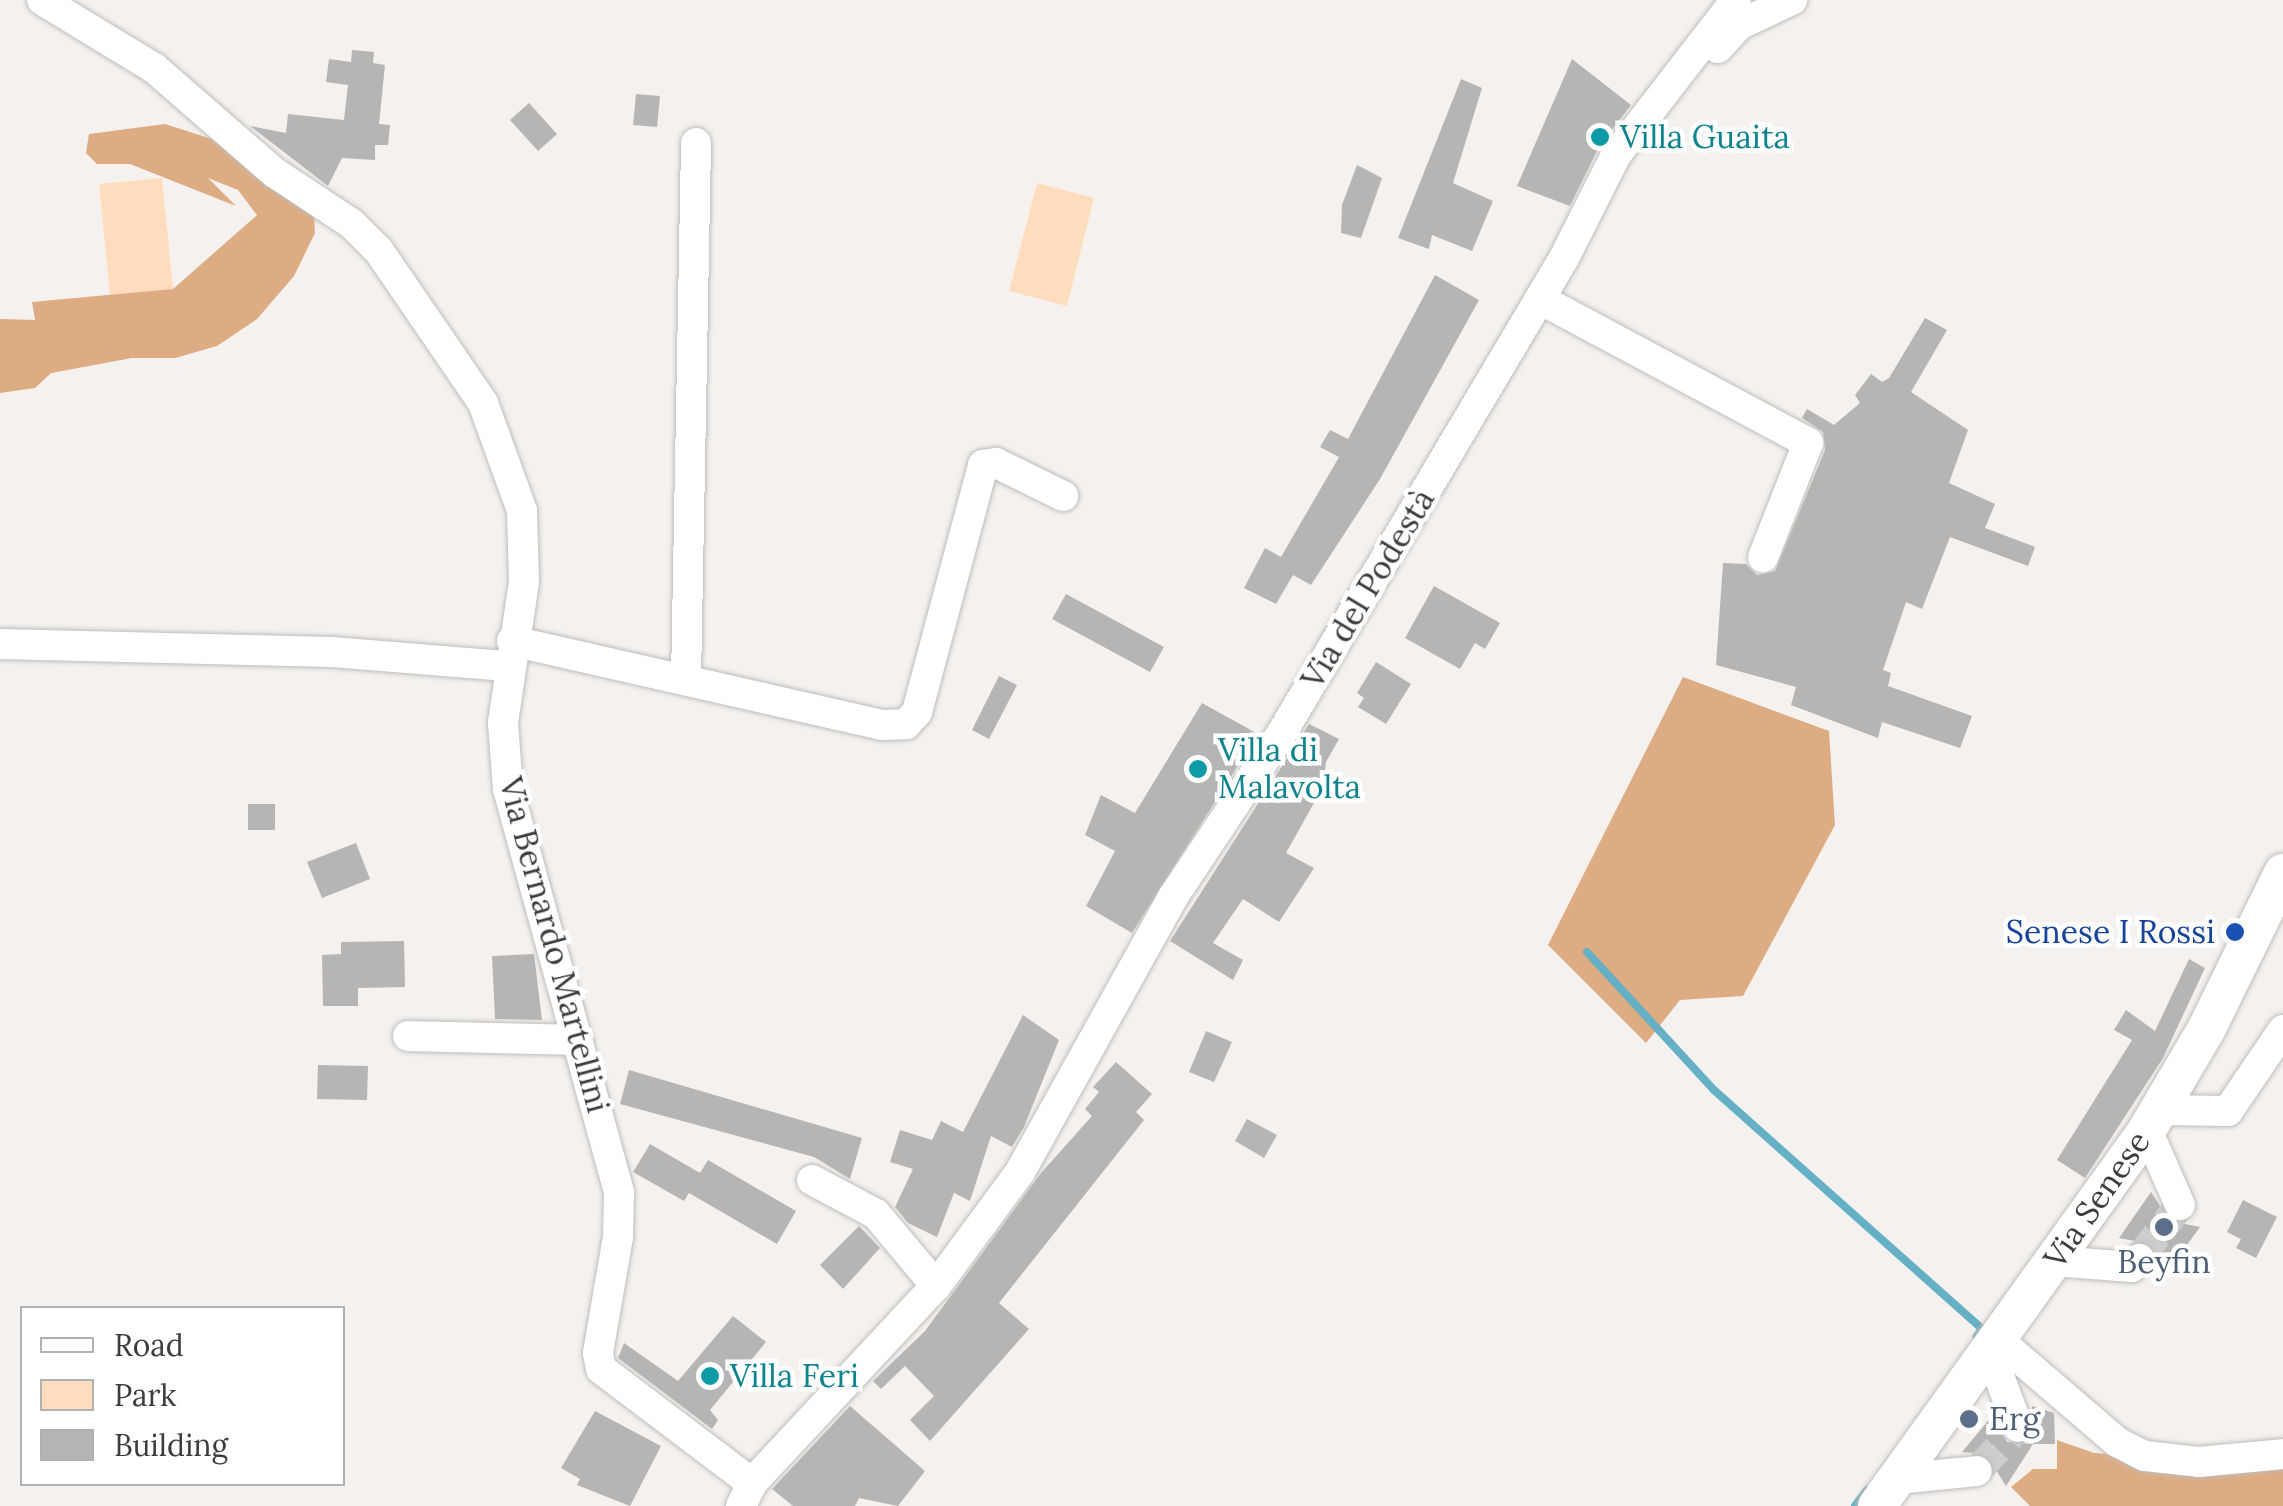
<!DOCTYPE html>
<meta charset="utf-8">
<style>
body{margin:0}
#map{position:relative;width:2283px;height:1506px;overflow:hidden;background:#f4f1ef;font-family:Lora,serif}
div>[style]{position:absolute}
.green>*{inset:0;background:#ffdcbe}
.forest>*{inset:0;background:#deac83}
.stream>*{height:8px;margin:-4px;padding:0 4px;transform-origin:4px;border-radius:4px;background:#65b0c4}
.building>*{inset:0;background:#b7b5b3}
.minor-tunnel>*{height:30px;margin-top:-15px;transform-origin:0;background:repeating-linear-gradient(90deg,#cfcdcb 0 30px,transparent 0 45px)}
.roads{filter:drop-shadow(0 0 2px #bfbdba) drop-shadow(0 0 2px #bfbdba)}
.minor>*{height:30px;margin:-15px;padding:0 15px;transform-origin:15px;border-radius:15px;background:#fff}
.major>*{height:38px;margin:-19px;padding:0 19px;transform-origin:19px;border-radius:19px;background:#fff}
.dots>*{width:28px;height:28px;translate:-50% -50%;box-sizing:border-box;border:5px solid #fff;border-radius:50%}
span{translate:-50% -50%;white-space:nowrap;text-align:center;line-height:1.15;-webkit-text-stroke:9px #fff;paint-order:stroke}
.culture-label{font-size:32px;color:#0d838f}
.left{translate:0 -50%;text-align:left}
.street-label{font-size:32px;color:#3d3c3b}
.transit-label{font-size:32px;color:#164399}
.right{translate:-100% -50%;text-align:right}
.service-label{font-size:32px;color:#4e5e75}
.legend{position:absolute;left:20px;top:1306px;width:325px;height:180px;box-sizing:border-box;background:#fff;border:2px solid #b1b1b1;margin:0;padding:12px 18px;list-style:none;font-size:30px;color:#3d3c3b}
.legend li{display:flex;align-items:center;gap:20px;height:50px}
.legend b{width:50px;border:2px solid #b1b1b1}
</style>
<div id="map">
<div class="green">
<div style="clip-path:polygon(162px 178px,173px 289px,110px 295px,99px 184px)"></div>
<div style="clip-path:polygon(1037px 183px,1094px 198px,1067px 306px,1009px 291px)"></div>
</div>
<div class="forest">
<div style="clip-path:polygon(165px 124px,215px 140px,314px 216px,315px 233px,294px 276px,257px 319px,217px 346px,175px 358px,132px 358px,51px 373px,35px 388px,0 393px,0 319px,35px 320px,32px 302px,173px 289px,257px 215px,238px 190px,208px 178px,236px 206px,130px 164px,97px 164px,86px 153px,89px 134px)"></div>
<div style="clip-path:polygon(1683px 677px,1829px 731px,1835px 825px,1743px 996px,1680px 1000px,1646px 1043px,1548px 945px)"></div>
<div style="clip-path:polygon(2057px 1440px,2094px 1453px,2164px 1458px,2283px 1454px,2283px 1506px,2030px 1506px,2011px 1487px,2033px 1469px,2057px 1469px)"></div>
</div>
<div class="stream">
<div style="left:1587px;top:952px;width:188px;rotate:47.4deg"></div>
<div style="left:1714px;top:1090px;width:359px;rotate:41.7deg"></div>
<div style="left:1982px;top:1329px;width:9px;rotate:126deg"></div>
<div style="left:1855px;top:1506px;width:20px;rotate:-53deg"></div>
</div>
<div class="building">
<div style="clip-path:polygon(352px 50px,374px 52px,373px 63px,385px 65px,379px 124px,390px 125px,388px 145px,375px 145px,375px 160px,342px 158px,328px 186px,250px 126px,286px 133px,288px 114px,344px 120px,348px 85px,326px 82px,329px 59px,351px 62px)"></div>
<div style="clip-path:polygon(1572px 59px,1631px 105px,1599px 147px,1570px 206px,1517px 186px)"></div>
<div style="clip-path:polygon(1461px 79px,1482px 88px,1453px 183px,1493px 201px,1472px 251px,1432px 235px,1429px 249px,1398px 238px)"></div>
<div style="clip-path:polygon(636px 94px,660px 96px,657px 127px,633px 125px)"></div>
<div style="clip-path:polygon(529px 103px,557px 134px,538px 151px,510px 120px)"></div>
<div style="clip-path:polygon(1357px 165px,1382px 178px,1361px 238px,1341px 233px,1342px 205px)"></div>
<div style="clip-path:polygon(1435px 275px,1479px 300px,1380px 479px,1311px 585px,1293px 575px,1276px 604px,1244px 588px,1265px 548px,1281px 557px,1339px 457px,1320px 447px,1330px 430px,1348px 439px)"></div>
<div style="clip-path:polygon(1925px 318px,1947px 330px,1911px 392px,1968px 430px,1949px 483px,1995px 504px,1985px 528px,2035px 547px,2028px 566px,1950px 537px,1922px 609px,1906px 602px,1883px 670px,1891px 673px,1888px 686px,1972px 716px,1960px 748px,1882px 722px,1878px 738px,1791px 705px,1796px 687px,1716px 665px,1723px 563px,1746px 564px,1757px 575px,1775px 571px,1825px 450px,1823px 432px,1802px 418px,1807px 409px,1834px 425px,1860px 403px,1855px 395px,1871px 374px,1882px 382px,1889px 378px)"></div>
<div style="clip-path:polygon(1434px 586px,1500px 623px,1485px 649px,1475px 643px,1460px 669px,1405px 638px)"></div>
<div style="clip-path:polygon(1066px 594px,1164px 647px,1150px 672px,1052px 619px)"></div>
<div style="clip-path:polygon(1376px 662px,1411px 684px,1386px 724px,1358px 707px,1364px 698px,1357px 693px)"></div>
<div style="clip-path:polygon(999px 676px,1017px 685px,989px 739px,972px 730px)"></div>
<div style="clip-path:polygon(1202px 703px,1258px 734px,1132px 933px,1086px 906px,1115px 851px,1085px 835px,1101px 795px,1135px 813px)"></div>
<div style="clip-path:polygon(1309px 724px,1339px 739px,1326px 762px,1323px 787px,1286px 853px,1314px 868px,1279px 922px,1243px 899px,1213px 943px,1243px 960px,1233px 980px,1170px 941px)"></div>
<div style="clip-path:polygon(248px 804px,275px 804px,275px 830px,248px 830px)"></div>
<div style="clip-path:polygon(356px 843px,370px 879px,322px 898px,307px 862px)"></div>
<div style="clip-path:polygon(404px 941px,405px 987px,358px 988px,358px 1006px,323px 1006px,322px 955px,341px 954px,341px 942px)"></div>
<div style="clip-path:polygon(534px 954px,542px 1020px,495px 1019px,492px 956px)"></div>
<div style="clip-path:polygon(2189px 959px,2205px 968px,2163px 1058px,2085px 1178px,2057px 1160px,2132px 1040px,2114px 1030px,2126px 1010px,2155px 1031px)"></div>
<div style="clip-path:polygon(1023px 1015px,1059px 1040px,1024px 1127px,1012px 1147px,991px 1136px,970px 1201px,954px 1193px,937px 1237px,908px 1223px,895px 1207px,913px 1169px,890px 1162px,900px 1130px,932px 1140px,941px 1121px,963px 1132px)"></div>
<div style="clip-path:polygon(1206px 1031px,1232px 1042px,1214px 1082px,1189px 1072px)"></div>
<div style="clip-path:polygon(1116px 1062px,1152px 1094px,1136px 1112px,1144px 1120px,999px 1303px,1029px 1329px,930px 1441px,910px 1420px,934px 1396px,905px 1366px,881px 1389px,873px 1381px,925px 1331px,1041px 1173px,1092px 1116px,1085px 1109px,1099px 1092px,1093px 1087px)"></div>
<div style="clip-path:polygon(318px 1065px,368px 1066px,367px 1100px,317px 1099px)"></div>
<div style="clip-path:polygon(629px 1070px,862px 1138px,850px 1179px,814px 1157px,620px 1104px)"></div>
<div style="clip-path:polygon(1247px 1119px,1277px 1135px,1264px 1158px,1235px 1141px)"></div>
<div style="clip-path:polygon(650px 1144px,700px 1173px,708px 1160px,796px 1211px,777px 1244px,689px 1193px,684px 1201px,633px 1172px)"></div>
<div style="clip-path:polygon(2151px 1192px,2170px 1221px,2200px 1227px,2167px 1273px,2156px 1265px,2151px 1244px,2119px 1238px)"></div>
<div style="clip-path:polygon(2243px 1200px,2277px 1217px,2256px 1258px,2236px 1248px,2241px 1239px,2227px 1232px)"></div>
<div style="clip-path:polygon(859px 1226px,880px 1248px,843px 1289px,820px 1265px)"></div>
<div style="clip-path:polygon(733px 1316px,766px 1342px,710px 1410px,718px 1420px,712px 1429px,618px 1358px,624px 1343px,678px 1381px)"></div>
<div style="clip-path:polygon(850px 1406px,925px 1471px,898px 1506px,859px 1498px,855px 1506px,793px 1506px,772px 1489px)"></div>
<div style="clip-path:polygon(2032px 1406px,2054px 1413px,2055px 1444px,2033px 1444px)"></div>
<div style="clip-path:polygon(595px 1411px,661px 1446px,630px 1506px,577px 1485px,580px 1479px,561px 1468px)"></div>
<div style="clip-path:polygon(1992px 1416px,2007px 1442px,2033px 1444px,2006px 1486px,1986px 1454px,1962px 1452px)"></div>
</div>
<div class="minor-tunnel">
<div style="left:2139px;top:1259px;width:68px;rotate:-52.8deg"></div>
<div style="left:1977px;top:1471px;width:60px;rotate:-47deg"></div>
</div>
<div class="roads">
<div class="minor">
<div style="left:42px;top:0;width:131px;rotate:31.3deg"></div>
<div style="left:154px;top:68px;width:160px;rotate:41deg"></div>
<div style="left:275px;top:173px;width:92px;rotate:33.5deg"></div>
<div style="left:352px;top:224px;width:38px;rotate:45deg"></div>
<div style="left:379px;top:251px;width:184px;rotate:55.6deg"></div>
<div style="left:483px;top:403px;width:115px;rotate:70.1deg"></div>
<div style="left:522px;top:511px;width:71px;rotate:88.4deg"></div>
<div style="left:524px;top:582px;width:143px;rotate:98.5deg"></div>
<div style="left:503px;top:723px;width:66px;rotate:85.7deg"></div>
<div style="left:508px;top:789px;width:419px;rotate:74.6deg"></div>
<div style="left:619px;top:1193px;width:44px;rotate:91.3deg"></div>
<div style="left:618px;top:1237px;width:118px;rotate:99.8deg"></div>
<div style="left:598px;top:1353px;width:16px;rotate:79deg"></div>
<div style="left:601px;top:1369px;width:189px;rotate:37.1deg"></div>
<div style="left:1718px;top:48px;width:31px;rotate:-48deg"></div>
<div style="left:1739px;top:25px;width:59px;rotate:-25.3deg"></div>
<div style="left:1540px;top:299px;width:304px;rotate:28.2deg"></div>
<div style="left:1808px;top:443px;width:123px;rotate:111.5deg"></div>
<div style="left:512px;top:641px;width:379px;rotate:12.8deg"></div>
<div style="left:882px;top:725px;width:24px;rotate:-2deg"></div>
<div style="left:906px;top:724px;width:16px;rotate:-47deg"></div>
<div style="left:917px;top:712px;width:256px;rotate:-75deg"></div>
<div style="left:983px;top:465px;width:13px;rotate:-9deg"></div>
<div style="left:996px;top:463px;width:75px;rotate:26.2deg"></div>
<div style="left:0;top:644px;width:332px;rotate:1.4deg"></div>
<div style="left:332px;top:652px;width:176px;rotate:4.6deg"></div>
<div style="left:686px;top:680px;width:537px;rotate:-88.93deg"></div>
<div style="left:408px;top:1036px;width:170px;rotate:1.3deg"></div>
<div style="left:2159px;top:1110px;width:69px;rotate:0.8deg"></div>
<div style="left:2228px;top:1111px;width:98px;rotate:-55.8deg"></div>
<div style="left:2147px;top:1130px;width:82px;rotate:66.3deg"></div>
<div style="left:812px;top:1180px;width:72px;rotate:28deg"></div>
<div style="left:876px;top:1214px;width:94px;rotate:50.2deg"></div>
<div style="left:2053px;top:1261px;width:79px;rotate:4.3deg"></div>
<div style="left:2132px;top:1267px;width:11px;rotate:-49deg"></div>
<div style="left:1997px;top:1339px;width:158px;rotate:40.6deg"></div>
<div style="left:2117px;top:1442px;width:31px;rotate:27deg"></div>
<div style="left:2145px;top:1456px;width:54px;rotate:6.3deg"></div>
<div style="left:2199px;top:1462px;width:84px;rotate:-5.4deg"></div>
<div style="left:1989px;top:1349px;width:83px;rotate:69.6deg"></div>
<div style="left:1897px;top:1479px;width:80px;rotate:-5.7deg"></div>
<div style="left:741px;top:1506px;width:25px;rotate:-64deg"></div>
<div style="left:752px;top:1483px;width:270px;rotate:-47deg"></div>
<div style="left:936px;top:1286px;width:142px;rotate:-53.6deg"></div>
<div style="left:1020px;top:1172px;width:315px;rotate:-60.9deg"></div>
<div style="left:1173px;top:897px;width:193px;rotate:-56.4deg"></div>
<div style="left:1280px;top:736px;width:556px;rotate:-59.28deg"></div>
<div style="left:1564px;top:258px;width:115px;rotate:-63.2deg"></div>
<div style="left:1616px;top:155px;width:196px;rotate:-52.3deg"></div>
</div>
<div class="major">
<div style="left:1877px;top:1506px;width:463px;rotate:-54.3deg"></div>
<div style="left:2147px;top:1130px;width:116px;rotate:-59.5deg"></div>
<div style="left:2206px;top:1030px;width:175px;rotate:-63.9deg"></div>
</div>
</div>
<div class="dots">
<div style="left:1600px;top:137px;background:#0f9aa8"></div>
<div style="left:1198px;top:769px;background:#0f9aa8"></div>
<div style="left:2235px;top:932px;background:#1a4fb4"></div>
<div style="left:2164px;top:1227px;background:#5c6f8a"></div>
<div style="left:710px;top:1376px;background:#0f9aa8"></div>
<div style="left:1969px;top:1419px;background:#5c6f8a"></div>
</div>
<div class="culture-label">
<span class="left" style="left:1620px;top:137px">Villa Guaita</span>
<span class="left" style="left:1218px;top:769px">Villa di<br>Malavolta</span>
<span class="left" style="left:730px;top:1376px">Villa Feri</span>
</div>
<div class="street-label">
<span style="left:1368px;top:589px;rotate:-59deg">Via del Podestà</span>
<span style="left:554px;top:945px;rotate:75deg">Via Bernardo Martellini</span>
<span style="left:2097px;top:1200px;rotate:-55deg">Via Senese</span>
</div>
<div class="transit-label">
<span class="right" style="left:2215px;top:932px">Senese I Rossi</span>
</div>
<div class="service-label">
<span style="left:2164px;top:1262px">Beyfin</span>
<span class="left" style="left:1989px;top:1419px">Erg</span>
</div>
<ul class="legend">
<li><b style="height:12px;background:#fff"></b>Road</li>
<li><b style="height:28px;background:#ffdcbe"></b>Park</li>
<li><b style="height:28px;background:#b7b5b3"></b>Building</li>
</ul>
</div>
